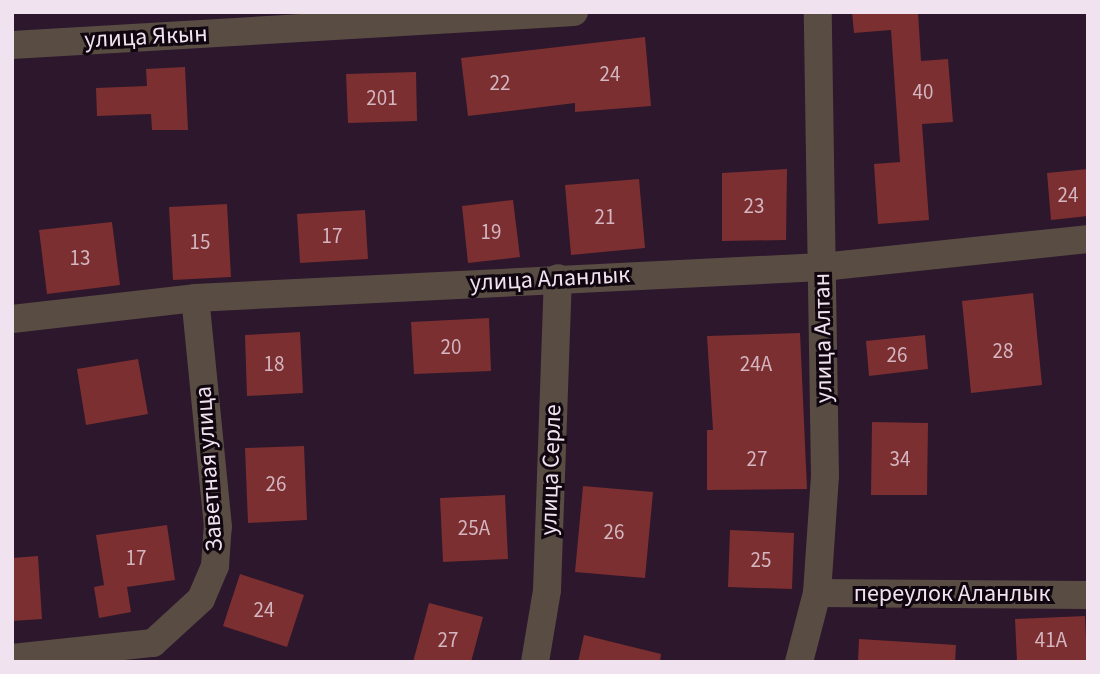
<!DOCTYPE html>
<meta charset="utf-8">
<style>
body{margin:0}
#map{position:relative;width:1100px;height:674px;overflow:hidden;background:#2c172c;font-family:"Source Sans 3",sans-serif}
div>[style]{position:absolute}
.building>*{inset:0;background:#7b2f30}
.minor>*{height:28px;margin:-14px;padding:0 14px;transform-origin:14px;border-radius:14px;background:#584c43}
span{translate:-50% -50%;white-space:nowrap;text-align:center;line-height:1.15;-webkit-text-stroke:6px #0f060f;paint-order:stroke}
.number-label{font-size:21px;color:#d4b5c0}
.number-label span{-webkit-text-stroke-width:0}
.street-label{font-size:24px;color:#f1e2f0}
.frame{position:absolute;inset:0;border:14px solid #f1e2f0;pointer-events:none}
</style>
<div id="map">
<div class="building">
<div style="clip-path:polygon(852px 12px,918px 12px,921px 61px,948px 59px,953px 122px,922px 124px,929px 220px,878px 224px,874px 164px,900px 162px,891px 30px,854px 33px)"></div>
<div style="clip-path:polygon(645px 37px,651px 106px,575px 112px,575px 103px,468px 116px,461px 58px)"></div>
<div style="clip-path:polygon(185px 67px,188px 130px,152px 130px,151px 114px,97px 116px,96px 88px,147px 86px,146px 69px)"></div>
<div style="clip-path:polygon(416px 72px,417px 121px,348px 123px,346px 74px)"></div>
<div style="clip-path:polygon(787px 169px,786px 240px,722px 241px,722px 173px)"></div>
<div style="clip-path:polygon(1088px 169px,1088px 216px,1051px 220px,1047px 173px)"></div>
<div style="clip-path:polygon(639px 179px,645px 248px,571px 255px,565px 185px)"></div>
<div style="clip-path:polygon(513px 200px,520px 257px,468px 263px,462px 206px)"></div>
<div style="clip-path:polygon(227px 204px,231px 277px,173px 280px,169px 207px)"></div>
<div style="clip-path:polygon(365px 210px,368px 259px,300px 263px,297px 214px)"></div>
<div style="clip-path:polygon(112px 222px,120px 285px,47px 294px,39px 230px)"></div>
<div style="clip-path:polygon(1033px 293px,1042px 385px,971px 393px,962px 301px)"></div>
<div style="clip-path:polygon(489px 318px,491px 371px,414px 374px,411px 322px)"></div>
<div style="clip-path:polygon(300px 332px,303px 393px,247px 396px,245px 335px)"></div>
<div style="clip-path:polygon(800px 333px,807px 489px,707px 490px,707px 430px,713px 430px,707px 336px)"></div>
<div style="clip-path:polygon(925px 335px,928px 369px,869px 376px,866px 341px)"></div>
<div style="clip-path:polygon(138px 359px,148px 414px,86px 425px,77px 369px)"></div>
<div style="clip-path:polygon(872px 422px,928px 423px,927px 495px,871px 495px)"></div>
<div style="clip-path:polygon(304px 446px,307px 520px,248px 523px,245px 448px)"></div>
<div style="clip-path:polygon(583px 486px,653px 492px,645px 578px,575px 572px)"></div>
<div style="clip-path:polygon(505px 495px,508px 559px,443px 562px,440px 498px)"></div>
<div style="clip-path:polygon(167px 525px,175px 580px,127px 587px,131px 612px,99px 618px,94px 587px,104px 585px,96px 535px)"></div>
<div style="clip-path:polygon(730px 530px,794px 533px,792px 589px,728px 587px)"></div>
<div style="clip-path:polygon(38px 556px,42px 619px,12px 621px,12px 558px)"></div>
<div style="clip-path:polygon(240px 574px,304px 595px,287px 647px,223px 626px)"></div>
<div style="clip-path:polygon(429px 603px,483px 617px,471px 662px,413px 662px)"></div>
<div style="clip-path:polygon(1085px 616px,1087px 662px,1017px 662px,1015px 619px)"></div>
<div style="clip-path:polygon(584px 635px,661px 654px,660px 662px,578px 662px)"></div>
<div style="clip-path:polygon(859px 639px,956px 645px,955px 662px,858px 662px)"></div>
</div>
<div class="minor">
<div style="left:12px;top:45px;width:563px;rotate:-3.36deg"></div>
<div style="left:12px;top:319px;width:184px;rotate:-6.5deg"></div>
<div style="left:195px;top:298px;width:628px;rotate:-2.83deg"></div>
<div style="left:822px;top:267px;width:267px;rotate:-6deg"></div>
<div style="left:817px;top:593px;width:271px;rotate:0.4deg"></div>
<div style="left:12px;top:658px;width:142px;rotate:-6.1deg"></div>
<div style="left:153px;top:643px;width:65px;rotate:-42.5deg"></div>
<div style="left:201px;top:599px;width:36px;rotate:-67deg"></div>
<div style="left:215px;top:566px;width:39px;rotate:-86deg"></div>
<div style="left:218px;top:527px;width:230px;rotate:-95.7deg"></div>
<div style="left:535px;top:662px;width:73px;rotate:-80.5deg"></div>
<div style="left:547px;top:590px;width:312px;rotate:-88deg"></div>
<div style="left:799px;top:662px;width:71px;rotate:-75.4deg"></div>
<div style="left:817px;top:593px;width:117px;rotate:-86.1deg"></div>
<div style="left:825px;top:476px;width:464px;rotate:-90.9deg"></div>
</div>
<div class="number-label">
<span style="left:610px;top:74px">24</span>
<span style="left:500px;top:83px">22</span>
<span style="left:923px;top:92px">40</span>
<span style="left:382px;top:98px">201</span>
<span style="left:1068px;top:195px">24</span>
<span style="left:754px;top:206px">23</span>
<span style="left:605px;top:217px">21</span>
<span style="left:491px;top:232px">19</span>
<span style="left:332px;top:236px">17</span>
<span style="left:200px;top:242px">15</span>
<span style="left:80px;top:258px">13</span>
<span style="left:451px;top:347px">20</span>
<span style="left:1003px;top:351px">28</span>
<span style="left:897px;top:355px">26</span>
<span style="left:274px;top:364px">18</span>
<span style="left:756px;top:364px">24А</span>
<span style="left:757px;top:459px">27</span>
<span style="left:900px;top:459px">34</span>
<span style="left:276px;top:484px">26</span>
<span style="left:474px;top:528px">25А</span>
<span style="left:614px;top:532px">26</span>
<span style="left:136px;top:558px">17</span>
<span style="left:761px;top:560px">25</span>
<span style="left:264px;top:610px">24</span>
<span style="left:448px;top:640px">27</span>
<span style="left:1051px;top:640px">41А</span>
</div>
<div class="street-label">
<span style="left:146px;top:37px;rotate:-3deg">улица Якын</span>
<span style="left:550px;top:279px;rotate:-3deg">улица Аланлык</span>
<span style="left:823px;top:338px;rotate:-91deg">улица Алтан</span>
<span style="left:209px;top:469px;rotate:-94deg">Заветная улица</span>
<span style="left:551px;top:470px;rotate:-88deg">улица Серле</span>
<span style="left:952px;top:594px">переулок Аланлык</span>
</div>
<div class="frame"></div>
</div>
